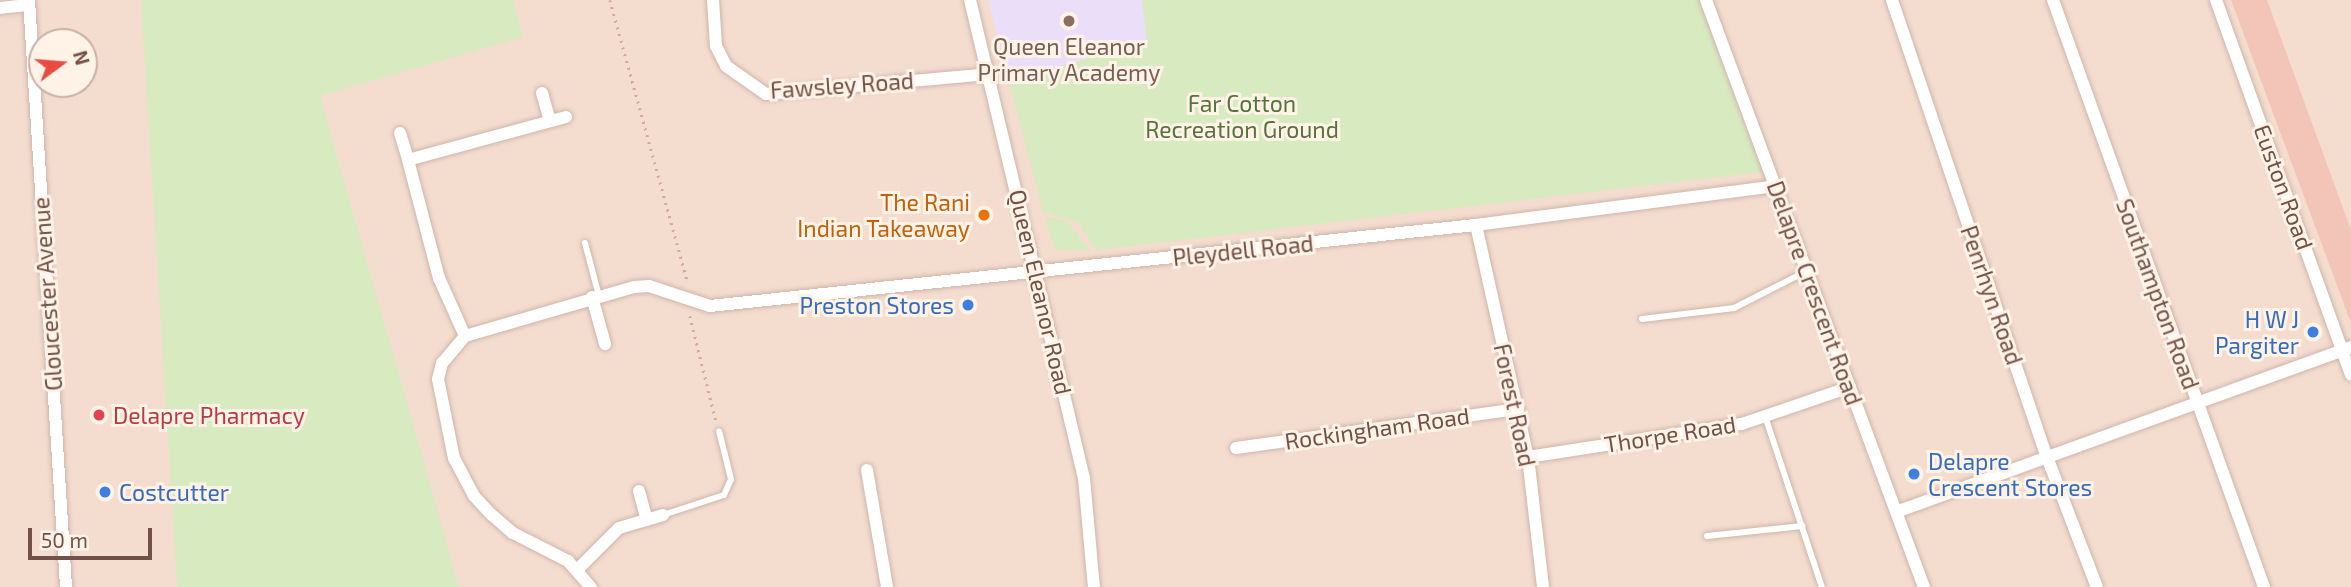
<!DOCTYPE html>
<style>
body{margin:0}
#map{position:relative;width:2351px;height:587px;overflow:hidden;background:#fcede1;font-family:"Exo 2",sans-serif}
div>[style]{position:absolute}
.residential>*{inset:0;background:#f4ddcf}
.education>*{inset:0;background:#eadef8}
.green>*{inset:0;background:#d8eac0}
.building>*{inset:0;background:#f2c5b8}
.path>*{height:2.5px;margin-top:-1.25px;transform-origin:0;background:repeating-linear-gradient(90deg,#d6a99c 0 2px,transparent 0 7px)}
.roads{filter:drop-shadow(0 0 2px #cfb5ab) drop-shadow(0 0 2px #cfb5ab)}
.service>*{height:6px;margin:-3px;padding:0 3px;transform-origin:3px;border-radius:3px;background:#fff}
.minor>*{height:12px;margin:-6px;padding:0 6px;transform-origin:6px;border-radius:6px;background:#fff}
.dots>*{width:19px;height:19px;translate:-50% -50%;box-sizing:border-box;border:4px solid #fff2e7;border-radius:50%}
span{translate:-50% -50%;white-space:nowrap;text-align:center;line-height:1.15;-webkit-text-stroke:6px #fff2e7;paint-order:stroke}
.education-label{font-size:23px;color:#785e54}
.street-label{font-size:23px;color:#735048}
.park-label{font-size:23px;color:#57743d}
.food-label{font-size:23px;color:#c56008}
.right{translate:-100% -50%;text-align:right}
.shop-label{font-size:23px;color:#366cbe}
.left{translate:0 -50%;text-align:left}
.health-label{font-size:23px;color:#be3a42}
.north{position:absolute;left:28px;top:28px;width:70px;height:70px;box-sizing:border-box;background:#fff2e7;border:2px solid #c7b1a7;border-radius:50%;rotate:74deg;font-size:19px;font-weight:700;line-height:28px;text-align:center;color:#735048}
.north::after{content:'';display:block;margin:auto;width:24px;height:32px;background:#e84d44;clip-path:polygon(50% 0,100% 100%,50% 72%,0 100%)}
.scale{position:absolute;left:28px;top:528px;width:124px;height:32px;box-sizing:border-box;border:4px solid #735048;border-top:0;padding-left:9px;font-size:21px;line-height:24px;white-space:nowrap;color:#735048;-webkit-text-stroke:5px #fff2e7;paint-order:stroke}
</style>
<div id="map">
<div class="residential">
<div style="clip-path:polygon(evenodd,0 0,2351px 0,2351px 587px,0 587px,0 0,42px 42px,84px 42px,84px 84px,42px 84px,42px 42px)"></div>
</div>
<div class="education">
<div style="clip-path:polygon(988px 0,1142px 0,1147px 41px,1009px 82px)"></div>
</div>
<div class="green">
<div style="clip-path:polygon(141px 0,513px 0,523px 37px,320px 96px,459px 587px,177px 587px)"></div>
<div style="clip-path:polygon(1142px 0,1699px 0,1762px 172px,1096px 250px,1079px 223px,1043px 212px,1009px 82px,1147px 41px)"></div>
<div style="clip-path:polygon(1045px 217px,1067px 221px,1090px 250px,1055px 250px)"></div>
</div>
<div class="building">
<div style="clip-path:polygon(2231px 0,2267px 0,2351px 230px,2351px 323px)"></div>
</div>
<div class="path">
<div style="left:610px;top:0;width:294px;rotate:74.6deg"></div>
<div style="left:690px;top:316px;width:108px;rotate:76.1deg"></div>
</div>
<div class="roads">
<div class="service">
<div style="left:585px;top:243px;width:55px;rotate:75.2deg"></div>
<div style="left:1642px;top:319px;width:93px;rotate:-6.8deg"></div>
<div style="left:1734px;top:308px;width:82px;rotate:-26.9deg"></div>
<div style="left:1765px;top:416px;width:180px;rotate:71.6deg"></div>
<div style="left:663px;top:515px;width:64px;rotate:-18.2deg"></div>
<div style="left:724px;top:495px;width:17px;rotate:-66deg"></div>
<div style="left:731px;top:479px;width:49px;rotate:-104deg"></div>
<div style="left:1707px;top:536px;width:96px;rotate:-6deg"></div>
</div>
<div class="minor">
<div style="left:29px;top:0;width:588px;rotate:86.39deg"></div>
<div style="left:713px;top:0;width:46px;rotate:86.3deg"></div>
<div style="left:716px;top:46px;width:22px;rotate:63deg"></div>
<div style="left:726px;top:66px;width:49px;rotate:35deg"></div>
<div style="left:766px;top:94px;width:223px;rotate:-5.1deg"></div>
<div style="left:970px;top:0;width:491px;rotate:76.6deg"></div>
<div style="left:1084px;top:478px;width:109px;rotate:84.8deg"></div>
<div style="left:1706px;top:0;width:626px;rotate:69.63deg"></div>
<div style="left:1892px;top:0;width:483px;rotate:71.3deg"></div>
<div style="left:2047px;top:457px;width:139px;rotate:69deg"></div>
<div style="left:2053px;top:0;width:624px;rotate:70.23deg"></div>
<div style="left:2216px;top:0;width:398px;rotate:70.2deg"></div>
<div style="left:0;top:8px;width:29px;rotate:-6deg"></div>
<div style="left:542px;top:93px;width:29px;rotate:74deg"></div>
<div style="left:566px;top:117px;width:164px;rotate:164.8deg"></div>
<div style="left:408px;top:160px;width:122px;rotate:75.3deg"></div>
<div style="left:439px;top:278px;width:64px;rotate:65.9deg"></div>
<div style="left:465px;top:336px;width:35px;rotate:130deg"></div>
<div style="left:442px;top:363px;width:16px;rotate:104deg"></div>
<div style="left:438px;top:379px;width:81px;rotate:78.6deg"></div>
<div style="left:454px;top:458px;width:43px;rotate:62.2deg"></div>
<div style="left:474px;top:496px;width:26px;rotate:47deg"></div>
<div style="left:492px;top:515px;width:28px;rotate:41deg"></div>
<div style="left:513px;top:533px;width:62px;rotate:27deg"></div>
<div style="left:568px;top:561px;width:35px;rotate:49deg"></div>
<div style="left:400px;top:133px;width:28px;rotate:73deg"></div>
<div style="left:1476px;top:225px;width:238px;rotate:77.4deg"></div>
<div style="left:1528px;top:457px;width:131px;rotate:83.4deg"></div>
<div style="left:592px;top:297px;width:49px;rotate:74.5deg"></div>
<div style="left:465px;top:336px;width:176px;rotate:-16.2deg"></div>
<div style="left:634px;top:287px;width:15px;rotate:-4deg"></div>
<div style="left:649px;top:286px;width:64px;rotate:18.2deg"></div>
<div style="left:710px;top:306px;width:770px;rotate:-6.04deg"></div>
<div style="left:1476px;top:225px;width:302px;rotate:-7.4deg"></div>
<div style="left:1236px;top:448px;width:285px;rotate:-7.9deg"></div>
<div style="left:1528px;top:457px;width:217px;rotate:-8.8deg"></div>
<div style="left:1742px;top:424px;width:114px;rotate:-18.9deg"></div>
<div style="left:867px;top:470px;width:119px;rotate:80.3deg"></div>
<div style="left:639px;top:491px;width:30px;rotate:75deg"></div>
<div style="left:1896px;top:512px;width:484px;rotate:-19.9deg"></div>
<div style="left:577px;top:570px;width:59px;rotate:-45deg"></div>
<div style="left:619px;top:528px;width:46px;rotate:-16.5deg"></div>
</div>
</div>
<div class="dots">
<div style="left:1069px;top:21px;background:#8d6e63"></div>
<div style="left:984px;top:215px;background:#e8710a"></div>
<div style="left:968px;top:305px;background:#3f7fe0"></div>
<div style="left:2313px;top:332px;background:#3f7fe0"></div>
<div style="left:99px;top:415px;background:#e0444e"></div>
<div style="left:1914px;top:474px;background:#3f7fe0"></div>
<div style="left:105px;top:492px;background:#3f7fe0"></div>
</div>
<div class="education-label">
<span style="left:1069px;top:59px">Queen Eleanor<br>Primary Academy</span>
</div>
<div class="street-label">
<span style="left:842px;top:85px;rotate:-4deg">Fawsley Road</span>
<span style="left:2284px;top:187px;rotate:70deg">Euston Road</span>
<span style="left:1243px;top:250px;rotate:-6deg">Pleydell Road</span>
<span style="left:1041px;top:292px;rotate:77deg">Queen Eleanor Road</span>
<span style="left:1815px;top:293px;rotate:70deg">Delapre Crescent Road</span>
<span style="left:47px;top:294px;rotate:-94deg">Gloucester Avenue</span>
<span style="left:2158px;top:294px;rotate:70deg">Southampton Road</span>
<span style="left:1992px;top:295px;rotate:71deg">Penrhyn Road</span>
<span style="left:1515px;top:405px;rotate:78deg">Forest Road</span>
<span style="left:1377px;top:428px;rotate:-8deg">Rockingham Road</span>
<span style="left:1670px;top:434px;rotate:-9deg">Thorpe Road</span>
</div>
<div class="park-label">
<span style="left:1242px;top:116px">Far Cotton<br>Recreation Ground</span>
</div>
<div class="food-label">
<span class="right" style="left:970px;top:215px">The Rani<br>Indian Takeaway</span>
</div>
<div class="shop-label">
<span class="right" style="left:954px;top:305px">Preston Stores</span>
<span class="right" style="left:2299px;top:332px">H W J<br>Pargiter</span>
<span class="left" style="left:1928px;top:474px">Delapre<br>Crescent Stores</span>
<span class="left" style="left:119px;top:492px">Costcutter</span>
</div>
<div class="health-label">
<span class="left" style="left:113px;top:415px">Delapre Pharmacy</span>
</div>
<div class="north">N</div>
<div class="scale">50 m</div>
</div>
